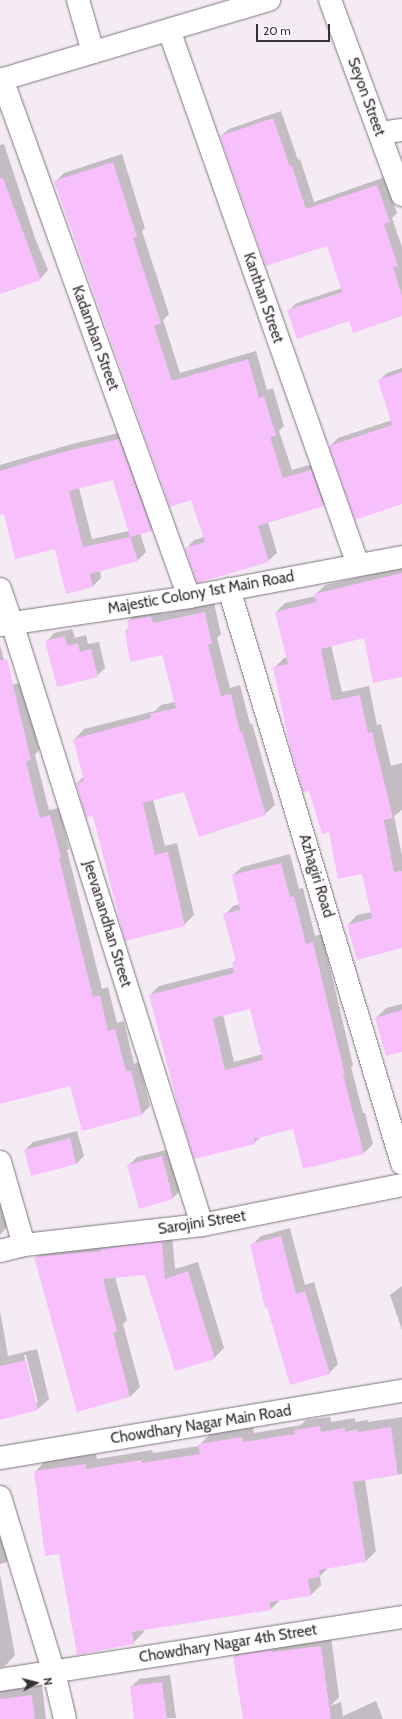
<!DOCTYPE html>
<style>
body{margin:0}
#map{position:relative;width:402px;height:1719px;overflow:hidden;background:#f4ebf4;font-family:Cabin,sans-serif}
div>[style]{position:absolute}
.shadow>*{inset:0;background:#0003}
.building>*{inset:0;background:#f7c0fc}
.roads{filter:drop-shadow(0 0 1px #7e767e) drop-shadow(0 0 1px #7e767e)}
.street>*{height:22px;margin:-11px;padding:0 11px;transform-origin:11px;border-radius:11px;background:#fff}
span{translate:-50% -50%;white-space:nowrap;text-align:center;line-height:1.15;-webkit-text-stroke:3px #fefbfe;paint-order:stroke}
.street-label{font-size:15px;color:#343134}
.north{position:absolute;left:16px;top:1663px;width:40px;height:40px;-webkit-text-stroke:3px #fefbfe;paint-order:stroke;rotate:83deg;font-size:11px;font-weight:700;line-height:16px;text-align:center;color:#343134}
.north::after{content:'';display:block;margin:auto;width:14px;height:18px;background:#343134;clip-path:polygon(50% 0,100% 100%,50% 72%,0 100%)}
.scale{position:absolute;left:256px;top:24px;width:74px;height:18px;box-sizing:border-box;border:2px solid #343134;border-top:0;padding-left:5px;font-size:12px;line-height:14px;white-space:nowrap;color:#343134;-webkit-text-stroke:3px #fefbfe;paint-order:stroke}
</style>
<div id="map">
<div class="shadow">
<div style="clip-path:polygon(281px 111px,298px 160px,300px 159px,314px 202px,385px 177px,397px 213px,392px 218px,402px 247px,402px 315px,350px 320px,289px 310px,297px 303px,342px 288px,327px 245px,221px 136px,229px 129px)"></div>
<div style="clip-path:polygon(4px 144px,35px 238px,48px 270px,40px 279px,0 293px,0 145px)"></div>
<div style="clip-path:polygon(122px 154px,145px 228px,142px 231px,169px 314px,163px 320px,180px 373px,256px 351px,267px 390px,273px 388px,284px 426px,279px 431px,292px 470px,320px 462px,332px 497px,323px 505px,268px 522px,277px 553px,268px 561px,186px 549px,194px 540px,204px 537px,191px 499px,55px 182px,64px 173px)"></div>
<div style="clip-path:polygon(402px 368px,402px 503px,330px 446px,338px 438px,392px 420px,379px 381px,387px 373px)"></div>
<div style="clip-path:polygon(evenodd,127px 431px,160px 521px,151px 530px,140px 533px,146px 552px,138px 560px,100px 571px,101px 578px,93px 586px,67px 593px,55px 548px,4px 513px,0 506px,0 465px,72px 444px,127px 431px,114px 479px,129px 531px,92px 539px,79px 488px,114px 479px)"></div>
<div style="clip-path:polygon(402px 567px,402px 676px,364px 637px,331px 645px,342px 692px,369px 686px,377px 725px,381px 724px,391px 766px,402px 763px,402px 810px,394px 816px,402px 855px,402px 947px,348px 925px,357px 915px,371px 912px,363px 873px,330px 831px,274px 668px,284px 658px,288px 657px,276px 612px,285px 603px,316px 596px,316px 594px,325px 585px)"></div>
<div style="clip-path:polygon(214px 603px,221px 634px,217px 638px,230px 688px,240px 685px,250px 724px,252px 723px,275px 805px,265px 814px,185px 791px,153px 799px,165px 846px,177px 843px,194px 915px,184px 925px,94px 815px,77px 783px,84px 776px,75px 739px,84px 729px,155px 711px,161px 705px,175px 702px,163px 654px,126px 631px,129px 627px,128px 621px,138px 612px,161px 607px,162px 614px)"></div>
<div style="clip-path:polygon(72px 629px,75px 638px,86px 635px,88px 644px,99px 642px,105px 668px,97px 676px,47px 641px,54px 633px)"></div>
<div style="clip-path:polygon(0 645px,11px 685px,23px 682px,39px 750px,35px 755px,49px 810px,59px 808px,69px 849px,67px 850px,102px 989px,108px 987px,117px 1023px,124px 1021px,134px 1064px,139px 1062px,150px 1106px,142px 1114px,71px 1085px,0 1099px)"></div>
<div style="clip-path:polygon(evenodd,290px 854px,299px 889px,303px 888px,315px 936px,322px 934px,353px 1065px,351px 1067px,363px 1113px,365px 1113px,373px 1144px,364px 1153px,304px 1168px,294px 1128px,262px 1136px,254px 1143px,150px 995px,159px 986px,234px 967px,233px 963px,236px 960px,225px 915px,233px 906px,240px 904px,233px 875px,242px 867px,290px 854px,251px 1008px,263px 1054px,234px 1062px,223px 1015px,251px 1008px)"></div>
<div style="clip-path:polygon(402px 1004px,402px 1051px,376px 1018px,386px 1008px)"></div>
<div style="clip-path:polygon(77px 1131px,84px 1156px,76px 1164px,25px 1150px,33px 1142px)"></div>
<div style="clip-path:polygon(170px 1149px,181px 1190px,173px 1198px,140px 1207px,129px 1165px,137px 1157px)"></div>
<div style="clip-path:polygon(0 1195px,7px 1227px,0 1235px)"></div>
<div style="clip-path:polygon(290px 1228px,305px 1285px,314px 1282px,338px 1364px,329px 1373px,252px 1245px,261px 1236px)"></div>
<div style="clip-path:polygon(172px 1233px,175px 1269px,198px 1262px,224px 1348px,214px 1358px,145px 1274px,115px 1277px,127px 1320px,123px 1324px,140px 1387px,130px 1397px,36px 1258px,45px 1248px)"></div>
<div style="clip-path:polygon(402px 1286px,402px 1330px,390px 1295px)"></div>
<div style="clip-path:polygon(evenodd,0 1311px,8px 1356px,37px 1349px,49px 1399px,38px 1409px,0 1419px,0 1311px,24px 1355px,26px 1355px,38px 1403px,35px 1403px,24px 1355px)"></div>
<div style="clip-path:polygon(330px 1417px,331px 1422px,355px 1418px,355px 1422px,368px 1420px,368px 1422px,402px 1417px,402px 1474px,365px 1480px,376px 1551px,366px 1561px,329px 1567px,320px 1576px,321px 1585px,311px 1595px,280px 1600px,271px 1609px,143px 1629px,144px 1632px,133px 1643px,60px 1553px,35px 1472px,45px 1461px,96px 1454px,97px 1459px,152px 1450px,153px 1453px,199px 1446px,210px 1434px,253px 1427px,254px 1433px,301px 1425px,306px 1420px)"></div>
<div style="clip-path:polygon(0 1497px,15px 1553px,5px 1563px,0 1564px)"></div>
<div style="clip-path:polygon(0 1574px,15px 1655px,5px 1666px,0 1667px)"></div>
<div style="clip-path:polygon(331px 1637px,339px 1697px,330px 1706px,341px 1702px,343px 1716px,376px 1701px,383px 1719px,293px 1719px,234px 1656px,244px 1647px)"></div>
<div style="clip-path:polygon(170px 1675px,176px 1718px,135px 1719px,131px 1687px,139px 1679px)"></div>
<div style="clip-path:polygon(0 1677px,21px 1688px,42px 1685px,46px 1719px,0 1719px)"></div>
</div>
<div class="building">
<div style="clip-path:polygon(273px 118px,290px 167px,292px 166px,306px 209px,377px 185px,390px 222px,384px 224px,398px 266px,393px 267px,402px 296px,402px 316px,353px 333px,349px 321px,297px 339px,287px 310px,342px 292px,327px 246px,266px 266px,220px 136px)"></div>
<div style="clip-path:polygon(113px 162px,137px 237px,133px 238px,161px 323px,154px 326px,172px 381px,248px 359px,259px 398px,264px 396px,276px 436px,270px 437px,283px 478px,311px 470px,324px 506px,258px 526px,269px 562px,197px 583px,185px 548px,205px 542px,191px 500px,170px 507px,54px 181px)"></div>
<div style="clip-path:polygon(0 178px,3px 178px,41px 280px,0 294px)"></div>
<div style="clip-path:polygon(402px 372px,402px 504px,355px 520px,329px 446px,392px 425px,378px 380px)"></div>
<div style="clip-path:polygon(evenodd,119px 439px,152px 531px,130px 537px,138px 561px,90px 574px,93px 587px,66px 594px,55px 549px,15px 559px,4px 514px,0 515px,0 471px,63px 452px,119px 439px,113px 480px,130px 537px,83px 547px,69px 491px,113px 480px)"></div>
<div style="clip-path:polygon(402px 573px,402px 677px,373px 683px,364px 638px,321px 649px,332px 701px,360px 695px,368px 733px,372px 732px,393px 818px,384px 820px,394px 872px,402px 871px,402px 948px,357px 960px,347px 925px,372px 918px,362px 874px,338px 879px,329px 832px,322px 834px,309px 791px,303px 792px,290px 747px,273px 667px,288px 664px,275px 612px,316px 602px,314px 594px)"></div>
<div style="clip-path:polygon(205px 612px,212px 644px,208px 645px,221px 696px,231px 694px,240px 732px,242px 732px,266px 815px,199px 837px,184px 792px,143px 803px,155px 855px,168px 852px,185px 926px,125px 941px,93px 816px,86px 817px,76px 783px,84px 781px,73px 739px,151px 718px,150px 714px,176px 708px,162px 655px,130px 662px,125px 631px,129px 630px,127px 621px,151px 616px,153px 623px)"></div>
<div style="clip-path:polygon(65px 636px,67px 646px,78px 643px,80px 652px,91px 649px,98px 677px,57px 687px,45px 641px)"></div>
<div style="clip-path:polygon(7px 659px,31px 760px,26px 761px,40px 818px,50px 815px,61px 858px,59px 858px,93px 997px,100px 995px,108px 1031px,115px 1029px,126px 1071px,131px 1070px,142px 1115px,82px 1131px,70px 1086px,0 1104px,0 660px)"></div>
<div style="clip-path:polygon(evenodd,281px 863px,290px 897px,294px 896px,306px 944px,313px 942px,345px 1075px,343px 1075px,364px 1154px,303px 1169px,293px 1129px,254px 1139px,255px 1144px,194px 1159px,179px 1110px,149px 995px,234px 973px,232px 963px,236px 962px,223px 914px,240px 910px,232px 875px,281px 863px,250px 1009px,263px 1060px,225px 1070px,213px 1018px,250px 1009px)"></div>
<div style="clip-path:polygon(402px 1010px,402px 1052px,386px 1056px,375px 1018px)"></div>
<div style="clip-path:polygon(70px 1138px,76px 1164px,31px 1176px,24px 1150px)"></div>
<div style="clip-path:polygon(162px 1156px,173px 1199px,139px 1209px,127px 1165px)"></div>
<div style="clip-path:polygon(281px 1236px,296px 1294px,305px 1291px,330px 1374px,290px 1385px,267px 1307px,265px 1308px,250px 1244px)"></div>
<div style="clip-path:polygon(162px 1242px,165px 1279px,188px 1271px,215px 1359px,175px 1371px,145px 1275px,103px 1279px,117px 1331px,113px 1332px,130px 1397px,77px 1412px,34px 1257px,101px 1251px,101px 1249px)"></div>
<div style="clip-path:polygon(26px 1360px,38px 1410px,0 1420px,0 1366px)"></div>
<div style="clip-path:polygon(320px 1426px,321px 1432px,345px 1428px,345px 1432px,358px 1429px,358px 1432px,391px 1427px,398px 1475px,353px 1482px,366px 1562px,319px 1570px,320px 1577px,308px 1579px,311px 1596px,270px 1602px,271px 1610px,132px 1632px,134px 1644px,77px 1655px,59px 1554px,45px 1556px,34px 1471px,86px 1464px,86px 1469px,142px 1460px,142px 1463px,200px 1454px,198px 1444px,242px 1437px,243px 1442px,295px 1434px,294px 1430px)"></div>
<div style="clip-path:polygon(321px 1646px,331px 1719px,243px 1719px,233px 1656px,271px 1650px,272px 1652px)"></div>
<div style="clip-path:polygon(162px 1682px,167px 1719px,134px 1719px,130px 1686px)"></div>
<div style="clip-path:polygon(32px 1695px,35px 1719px,0 1719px,0 1699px)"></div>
</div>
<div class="roads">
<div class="street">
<div style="left:78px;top:0;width:54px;rotate:73.9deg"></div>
<div style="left:330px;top:0;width:208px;rotate:69.7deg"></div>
<div style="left:169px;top:30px;width:567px;rotate:70.54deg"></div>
<div style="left:2px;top:79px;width:551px;rotate:70.15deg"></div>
<div style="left:0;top:80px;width:281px;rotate:-16.6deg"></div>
<div style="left:380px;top:133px;width:22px;rotate:-8deg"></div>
<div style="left:0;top:589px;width:36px;rotate:71deg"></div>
<div style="left:12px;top:623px;width:631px;rotate:72.48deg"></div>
<div style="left:229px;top:589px;width:600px;rotate:73.23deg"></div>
<div style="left:0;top:625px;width:191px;rotate:-8.4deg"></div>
<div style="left:189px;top:597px;width:217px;rotate:-10.6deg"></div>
<div style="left:0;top:1162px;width:86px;rotate:73.9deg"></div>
<div style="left:0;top:1251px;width:25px;rotate:-14deg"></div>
<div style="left:24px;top:1245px;width:179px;rotate:-6.4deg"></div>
<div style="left:202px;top:1225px;width:204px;rotate:-11.3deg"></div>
<div style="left:0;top:1458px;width:408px;rotate:-9.5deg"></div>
<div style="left:0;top:1497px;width:183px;rotate:72.9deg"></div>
<div style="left:54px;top:1672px;width:48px;rotate:76.8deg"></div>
<div style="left:0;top:1680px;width:407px;rotate:-8.9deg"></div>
</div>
</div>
<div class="street-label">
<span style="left:366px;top:97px;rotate:70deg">Seyon Street</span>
<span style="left:263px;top:298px;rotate:71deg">Kanthan Street</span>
<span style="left:95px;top:338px;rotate:70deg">Kadamban Street</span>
<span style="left:201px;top:593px;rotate:-10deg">Majestic Colony 1st Main Road</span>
<span style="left:316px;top:876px;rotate:73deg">Azhagiri Road</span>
<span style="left:107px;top:924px;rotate:73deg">Jeevanandhan Street</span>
<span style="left:202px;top:1223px;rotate:-9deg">Sarojini Street</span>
<span style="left:201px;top:1425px;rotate:-9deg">Chowdhary Nagar Main Road</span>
<span style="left:228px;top:1644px;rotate:-9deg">Chowdhary Nagar 4th Street</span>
</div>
<div class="north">N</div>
<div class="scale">20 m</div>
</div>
